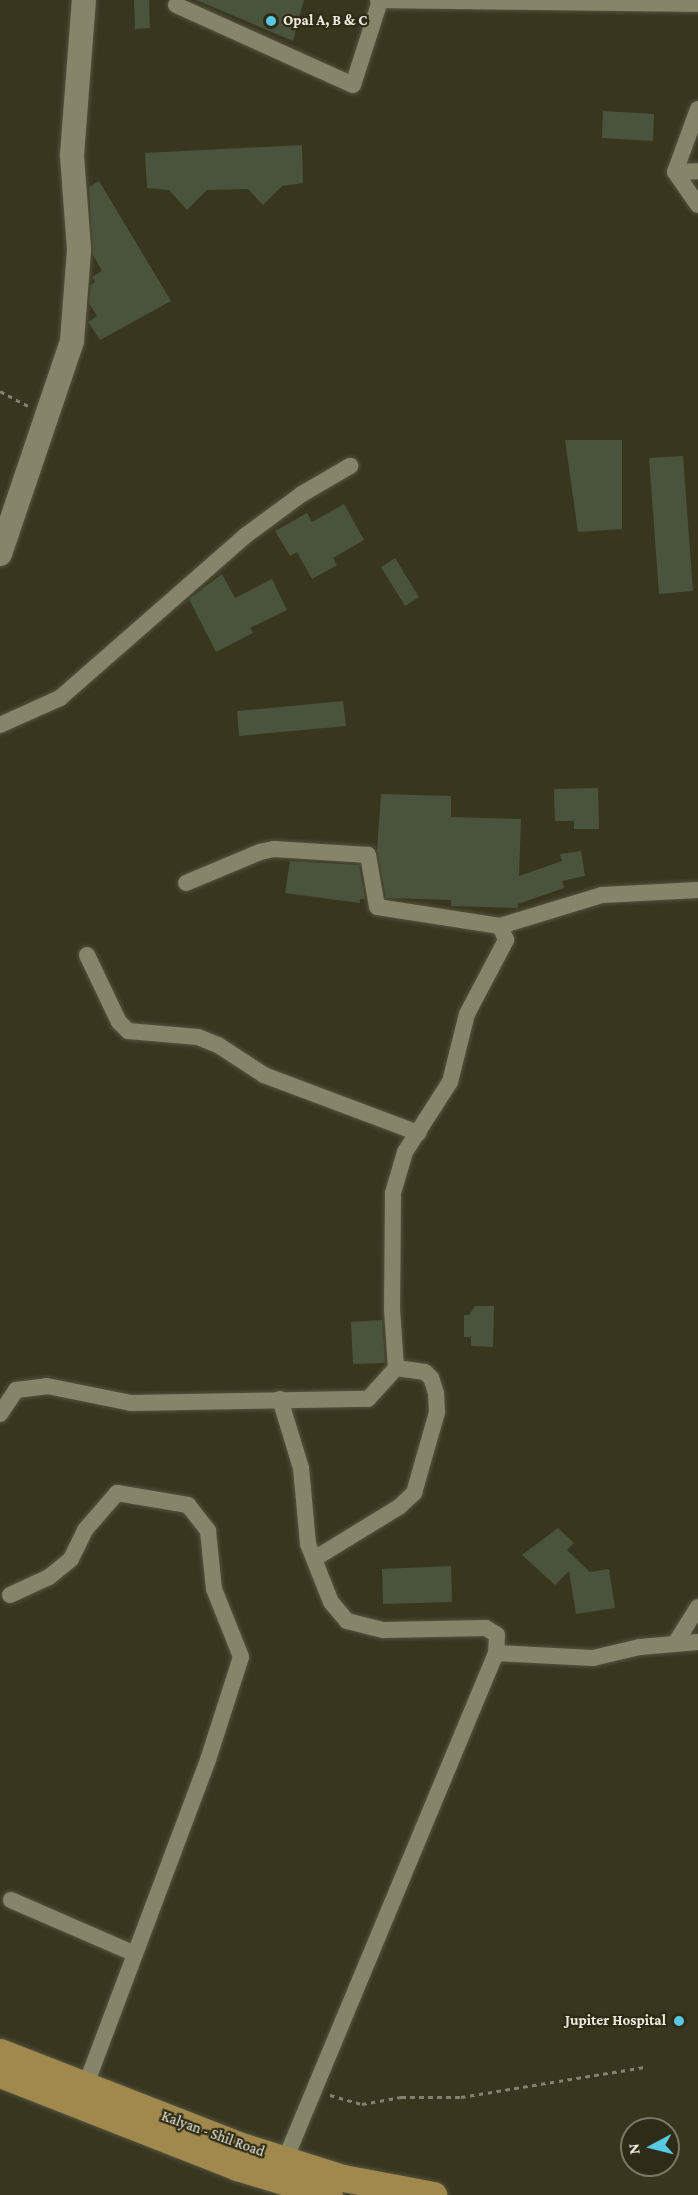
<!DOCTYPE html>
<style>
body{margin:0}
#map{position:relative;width:698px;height:2195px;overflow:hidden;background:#38361f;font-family:"Crimson Pro",serif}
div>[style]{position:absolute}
.building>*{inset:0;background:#4a543d}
.path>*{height:3px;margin-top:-1.5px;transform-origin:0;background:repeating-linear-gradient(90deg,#83826e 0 4.5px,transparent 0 9px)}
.roads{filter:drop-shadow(0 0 2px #54533e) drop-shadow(0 0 2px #54533e)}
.street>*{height:16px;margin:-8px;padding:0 8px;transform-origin:8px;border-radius:8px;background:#86856b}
.secondary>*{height:24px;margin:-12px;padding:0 12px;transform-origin:12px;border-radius:12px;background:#86856b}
.primary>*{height:27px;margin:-13.5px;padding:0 13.5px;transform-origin:13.5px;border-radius:13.5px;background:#a1894d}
.dots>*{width:16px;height:16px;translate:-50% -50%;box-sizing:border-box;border:3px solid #2e2c16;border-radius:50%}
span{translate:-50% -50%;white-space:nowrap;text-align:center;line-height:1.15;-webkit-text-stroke:4.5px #2e2c16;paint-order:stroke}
.poi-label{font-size:15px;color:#ebeadc;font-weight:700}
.left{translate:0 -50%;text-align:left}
.right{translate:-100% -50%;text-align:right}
.street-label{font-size:15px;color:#ebeadc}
.north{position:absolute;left:620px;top:2117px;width:60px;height:60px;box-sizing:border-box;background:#2e2c16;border:2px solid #7a7865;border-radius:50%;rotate:263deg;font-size:16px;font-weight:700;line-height:24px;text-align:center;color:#ebeadc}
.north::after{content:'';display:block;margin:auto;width:21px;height:27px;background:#57c9e2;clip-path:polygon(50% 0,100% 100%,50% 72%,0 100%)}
</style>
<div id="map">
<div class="building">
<div style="clip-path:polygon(134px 0,149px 0,150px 28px,135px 29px)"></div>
<div style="clip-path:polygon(196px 0,304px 0,293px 41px)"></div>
<div style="clip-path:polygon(603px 111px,654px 114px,653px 141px,602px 138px)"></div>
<div style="clip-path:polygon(302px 145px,303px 183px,282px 186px,263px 205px,248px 189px,207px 190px,187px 210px,169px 190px,147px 188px,145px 153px)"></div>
<div style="clip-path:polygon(99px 181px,171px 301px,100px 340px,88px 322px,97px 316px,89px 303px,91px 285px,95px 282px,92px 277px,102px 271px,93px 255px,89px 187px)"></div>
<div style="clip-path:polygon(565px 440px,622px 440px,622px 529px,578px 532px)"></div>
<div style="clip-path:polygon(683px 456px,693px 591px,659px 594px,649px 458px)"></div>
<div style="clip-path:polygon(344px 504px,364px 540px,333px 558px,337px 565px,312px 579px,297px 552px,290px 556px,275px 531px,307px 513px,312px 522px)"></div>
<div style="clip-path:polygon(395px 558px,419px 597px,405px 606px,381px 567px)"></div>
<div style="clip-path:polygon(222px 574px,235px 598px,272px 579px,287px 610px,250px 628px,253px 633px,216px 652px,189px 599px)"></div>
<div style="clip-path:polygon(343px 701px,346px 726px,239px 736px,237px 711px)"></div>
<div style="clip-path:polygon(598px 788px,599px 829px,574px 829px,574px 821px,555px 821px,554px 789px)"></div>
<div style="clip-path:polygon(381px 794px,451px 796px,451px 817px,521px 819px,519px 876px,562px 861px,560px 854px,581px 851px,585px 876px,562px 881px,564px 888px,518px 904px,518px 908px,451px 906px,451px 900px,386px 898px,377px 850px)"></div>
<div style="clip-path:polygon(290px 861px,359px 865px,365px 899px,360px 899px,360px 903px,285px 893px)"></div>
<div style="clip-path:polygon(475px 1306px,494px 1306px,493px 1347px,471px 1346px,471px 1337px,464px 1337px,464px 1315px,469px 1315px)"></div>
<div style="clip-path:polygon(382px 1320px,385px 1363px,353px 1364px,351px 1322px)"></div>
<div style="clip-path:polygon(558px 1528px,574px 1543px,567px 1550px,590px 1572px,609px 1569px,615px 1608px,576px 1614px,569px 1571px,555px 1585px,522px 1555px)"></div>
<div style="clip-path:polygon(451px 1566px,452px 1602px,383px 1604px,382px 1569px)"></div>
</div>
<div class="path">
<div style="left:0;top:391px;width:34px;rotate:28deg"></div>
<div style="left:330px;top:2095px;width:33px;rotate:16deg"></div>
<div style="left:362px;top:2104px;width:40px;rotate:-10deg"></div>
<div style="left:401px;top:2097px;width:60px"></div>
<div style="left:461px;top:2097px;width:186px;rotate:-9.3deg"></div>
</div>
<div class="roads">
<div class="street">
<div style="left:378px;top:0;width:320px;rotate:0.7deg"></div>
<div style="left:176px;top:5px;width:194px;rotate:24.3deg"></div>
<div style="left:353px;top:85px;width:88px;rotate:-72.2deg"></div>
<div style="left:698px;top:109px;width:67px;rotate:110.1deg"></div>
<div style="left:675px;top:172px;width:40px;rotate:55.1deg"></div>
<div style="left:675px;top:172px;width:23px;rotate:-2deg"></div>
<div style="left:0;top:725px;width:66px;rotate:-24.2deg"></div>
<div style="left:60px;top:698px;width:246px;rotate:-41.2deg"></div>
<div style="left:245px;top:536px;width:71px;rotate:-36.4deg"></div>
<div style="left:302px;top:494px;width:56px;rotate:-30.3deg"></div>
<div style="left:500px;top:926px;width:107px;rotate:-16.9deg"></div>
<div style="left:602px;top:895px;width:96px;rotate:-3deg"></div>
<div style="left:87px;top:955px;width:74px;rotate:64.5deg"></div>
<div style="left:119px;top:1022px;width:13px;rotate:45deg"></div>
<div style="left:128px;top:1031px;width:70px;rotate:4.9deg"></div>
<div style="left:198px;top:1037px;width:22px;rotate:22deg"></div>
<div style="left:218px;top:1045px;width:55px;rotate:33.1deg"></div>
<div style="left:264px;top:1075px;width:165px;rotate:20.6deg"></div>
<div style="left:280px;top:1399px;width:72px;rotate:73.1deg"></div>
<div style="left:301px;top:1468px;width:76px;rotate:84.7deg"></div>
<div style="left:308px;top:1544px;width:62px;rotate:68.4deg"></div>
<div style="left:331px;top:1602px;width:25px;rotate:50deg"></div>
<div style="left:347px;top:1621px;width:38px;rotate:14deg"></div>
<div style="left:384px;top:1630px;width:102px;rotate:-1.1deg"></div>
<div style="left:486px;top:1628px;width:13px;rotate:32deg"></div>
<div style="left:497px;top:1635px;width:18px;rotate:93deg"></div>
<div style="left:496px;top:1653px;width:549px;rotate:112.6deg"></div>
<div style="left:0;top:1414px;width:29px;rotate:-56deg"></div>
<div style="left:16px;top:1390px;width:31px;rotate:-7deg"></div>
<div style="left:47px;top:1386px;width:86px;rotate:11.4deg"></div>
<div style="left:131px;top:1403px;width:237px;rotate:-1deg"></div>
<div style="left:368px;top:1399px;width:42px;rotate:-47.9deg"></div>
<div style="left:396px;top:1368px;width:58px;rotate:-93.9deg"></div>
<div style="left:392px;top:1310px;width:117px;rotate:-89.5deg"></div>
<div style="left:393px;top:1193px;width:43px;rotate:-73.7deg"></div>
<div style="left:405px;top:1152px;width:83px;rotate:-57.3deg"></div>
<div style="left:450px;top:1082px;width:70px;rotate:-76deg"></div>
<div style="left:467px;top:1014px;width:84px;rotate:-62.2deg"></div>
<div style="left:506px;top:940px;width:15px;rotate:-113deg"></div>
<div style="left:500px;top:926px;width:124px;rotate:-171.2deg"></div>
<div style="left:377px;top:907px;width:53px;rotate:-99.8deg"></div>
<div style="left:368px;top:855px;width:94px;rotate:-176.3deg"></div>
<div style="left:274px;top:849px;width:14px;rotate:168deg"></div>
<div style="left:260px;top:852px;width:80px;rotate:157.3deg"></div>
<div style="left:314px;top:1559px;width:100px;rotate:-31.5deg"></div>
<div style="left:399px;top:1507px;width:21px;rotate:-43deg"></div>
<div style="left:414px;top:1493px;width:84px;rotate:-74.1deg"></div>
<div style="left:437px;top:1412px;width:19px;rotate:-93deg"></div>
<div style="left:436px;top:1393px;width:16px;rotate:-108deg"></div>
<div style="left:431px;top:1378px;width:8px;rotate:-135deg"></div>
<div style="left:425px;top:1372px;width:29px;rotate:-172deg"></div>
<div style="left:10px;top:1595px;width:43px;rotate:-24.8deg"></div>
<div style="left:49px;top:1577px;width:28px;rotate:-39deg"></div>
<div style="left:71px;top:1559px;width:32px;rotate:-64deg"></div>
<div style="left:85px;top:1530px;width:49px;rotate:-49.1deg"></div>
<div style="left:117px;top:1493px;width:72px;rotate:9.6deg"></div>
<div style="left:188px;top:1505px;width:33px;rotate:52deg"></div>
<div style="left:208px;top:1531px;width:58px;rotate:84.1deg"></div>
<div style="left:214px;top:1589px;width:73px;rotate:68.3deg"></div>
<div style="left:241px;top:1657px;width:108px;rotate:107.8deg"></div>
<div style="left:208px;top:1760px;width:347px;rotate:110.6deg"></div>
<div style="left:676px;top:1642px;width:41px;rotate:-57.8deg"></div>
<div style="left:496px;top:1653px;width:97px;rotate:3deg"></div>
<div style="left:593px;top:1658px;width:48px;rotate:-13.2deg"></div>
<div style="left:640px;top:1647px;width:58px;rotate:-4.9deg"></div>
<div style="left:11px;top:1900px;width:133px;rotate:23.5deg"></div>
</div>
<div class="secondary">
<div style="left:0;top:554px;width:225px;rotate:-71.3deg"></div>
<div style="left:72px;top:341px;width:92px;rotate:-85.6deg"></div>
<div style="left:79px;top:249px;width:94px;rotate:-94.3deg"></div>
<div style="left:72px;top:155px;width:155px;rotate:-85.6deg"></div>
</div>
<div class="primary">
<div style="left:0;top:2052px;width:262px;rotate:21.3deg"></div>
<div style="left:244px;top:2147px;width:104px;rotate:17.4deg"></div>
<div style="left:343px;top:2178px;width:92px;rotate:10.7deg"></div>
<div style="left:0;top:2074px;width:255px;rotate:21.4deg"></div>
<div style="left:237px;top:2167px;width:96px;rotate:16.9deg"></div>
</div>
</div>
<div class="dots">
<div style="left:271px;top:21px;background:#57c9e2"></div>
<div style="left:679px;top:2021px;background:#57c9e2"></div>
</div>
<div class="poi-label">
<span class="left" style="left:283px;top:21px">Opal A, B &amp; C</span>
<span class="right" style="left:666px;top:2021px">Jupiter Hospital</span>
</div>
<div class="street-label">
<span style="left:213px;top:2134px;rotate:20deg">Kalyan - Shil Road</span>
</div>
<div class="north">N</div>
</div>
